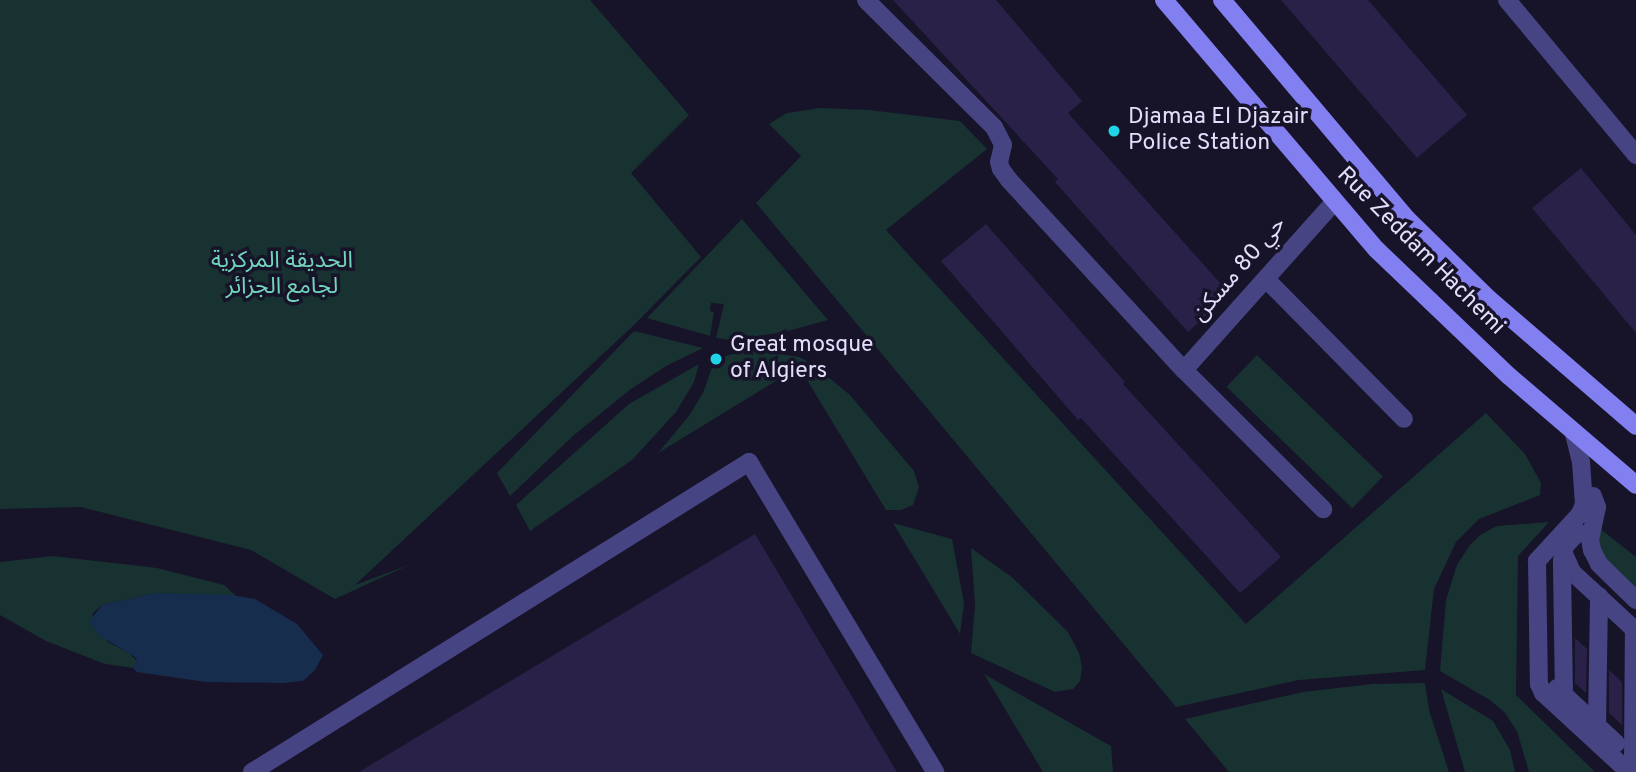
<!DOCTYPE html>
<meta charset="utf-8">
<style>
body{margin:0}
#map{position:relative;width:1636px;height:772px;overflow:hidden;background:#171329;font-family:Overpass,"Noto Sans Arabic",sans-serif}
div>[style]{position:absolute}
[style*='--x']{left:calc(var(--x)*1px);top:calc(var(--y)*1px);width:calc(var(--w)*1px);rotate:calc(var(--a)*1deg)}
.green>*{inset:0;background:#173231;transform-origin:0 0}
.water>*{inset:0;background:#172d4e}
.building>*{inset:0;background:#292148}
.lane>*{height:18px;margin:-9px;padding:0 9px;transform-origin:9px;border-radius:9px;background:#464482}
.street>*{height:18px;margin:-9px;padding:0 9px;transform-origin:9px;border-radius:9px;background:#464482}
.secondary>*{height:18px;margin:-9px;padding:0 9px;transform-origin:9px;border-radius:9px;background:#827ff1}
.dots>*{width:19px;height:19px;translate:-50% -50%;box-sizing:border-box;border:4px solid #171329;border-radius:50%}
span{translate:-50% -50%;white-space:nowrap;text-align:center;line-height:1.15;-webkit-text-stroke:7px #171329;paint-order:stroke}
.poi-label{font-size:23px;color:#e2defc}
.left{translate:0 -50%;text-align:left}
.street-label{font-size:23px;color:#e2defc}
.park-label{font-size:23px;color:#71d5bc}
</style>
<div id="map">
<div class="green">
<div style="clip-path:polygon(0 0,590px 0,689px 115px,631px 173px,701px 257px,635px 324px,355px 585px,411px 564px,335px 599px,251px 550px,81px 507px,0 509px)"></div>
<div style="clip-path:polygon(820px 108px,869px 110px,960px 121px,987px 149px,886px 230px,1246px 624px,1486px 413px,1525px 454px,1541px 483px,1540px 495px,1479px 519px,1456px 542px,1434px 589px,1425px 670px,1299px 680px,1176px 707px,756px 203px,801px 156px,769px 124px,787px 113px)"></div>
<div style="clip-path:polygon(742px 219px,828px 320px,784px 332px,731px 340px,716px 338px,724px 304px,711px 303px,710px 311px,714px 312px,710px 336px,647px 318px)"></div>
<div style="clip-path:polygon(634px 331px,703px 348px,666px 366px,631px 389px,574px 435px,510px 496px,497px 473px)"></div>
<div style="clip-path:polygon(750px 349px,799px 357px,811px 363px,850px 395px,914px 471px,919px 487px,913px 505px,901px 510px,886px 510px,799px 367px,658px 453px,689px 416px,703px 393px,715px 359px)"></div>
<div style="left:1257px;top:355px;width:175px;height:44px;rotate:44deg"></div>
<div style="clip-path:polygon(699px 364px,694px 382px,676px 412px,632px 460px,530px 531px,516px 505px,629px 404px)"></div>
<div style="clip-path:polygon(1549px 522px,1518px 556px,1516px 695px,1595px 772px,1529px 772px,1517px 731px,1505px 713px,1490px 700px,1440px 671px,1446px 600px,1457px 565px,1470px 545px,1480px 535px,1497px 526px)"></div>
<div style="clip-path:polygon(893px 523px,952px 539px,964px 603px,960px 634px)"></div>
<div style="clip-path:polygon(1598px 527px,1636px 557px,1636px 590px,1599px 553px)"></div>
<div style="clip-path:polygon(971px 548px,1013px 578px,1068px 632px,1079px 653px,1082px 668px,1080px 681px,1073px 689px,1055px 692px,971px 653px,975px 605px)"></div>
<div style="clip-path:polygon(53px 556px,157px 568px,224px 585px,236px 596px,156px 593px,102px 605px,92px 614px,108px 642px,129px 653px,137px 661px,133px 668px,105px 664px,46px 641px,0 615px,0 562px)"></div>
<div style="clip-path:polygon(984px 674px,1111px 746px,1113px 772px,1043px 772px)"></div>
<div style="clip-path:polygon(1425px 683px,1429px 710px,1449px 772px,1229px 772px,1185px 719px,1303px 692px,1372px 684px)"></div>
<div style="clip-path:polygon(1441px 689px,1493px 721px,1510px 750px,1515px 772px,1465px 772px)"></div>
</div>
<div class="water">
<div style="clip-path:polygon(156px 593px,231px 595px,255px 599px,297px 624px,323px 655px,315px 670px,303px 681px,283px 683px,206px 682px,137px 672px,133px 668px,137px 661px,135px 657px,100px 636px,90px 624px,91px 619px,102px 605px)"></div>
</div>
<div class="building">
<div style="clip-path:polygon(893px 0,996px 0,1082px 101px,1068px 113px,1230px 294px,1188px 332px,1055px 182px,1058px 179px)"></div>
<div style="clip-path:polygon(1281px 0,1368px 0,1467px 115px,1417px 158px)"></div>
<div style="clip-path:polygon(1581px 168px,1636px 235px,1636px 333px,1532px 208px)"></div>
<div style="clip-path:polygon(986px 224px,1125px 382px,1123px 384px,1281px 557px,1240px 593px,1081px 418px,1078px 420px,941px 261px)"></div>
<div style="clip-path:polygon(755px 534px,897px 772px,359px 772px)"></div>
<div style="clip-path:polygon(1575px 638px,1587px 649px,1586px 693px,1575px 683px)"></div>
<div style="clip-path:polygon(1609px 670px,1622px 682px,1622px 725px,1609px 713px)"></div>
</div>
<div class="lane">
<div style="--x:866;--y:0;--w:180;--a:44.8"></div>
<div style="--x:994;--y:127;--w:20;--a:63"></div>
<div style="--x:1003;--y:145;--w:17;--a:103"></div>
<div style="--x:999;--y:162;--w:7;--a:74"></div>
<div style="--x:1001;--y:169;--w:14;--a:54"></div>
<div style="--x:1009;--y:180;--w:258;--a:47.4"></div>
<div style="--x:1184;--y:370;--w:197;--a:45"></div>
<div style="--x:1507;--y:0;--w:202;--a:50.2"></div>
<div style="--x:1267;--y:280;--w:195;--a:45.4"></div>
<div style="--x:1184;--y:370;--w:225;--a:-48.2"></div>
<div style="--x:1574;--y:434;--w:29;--a:76"></div>
<div style="--x:1581;--y:462;--w:42;--a:85.9"></div>
<div style="--x:1584;--y:504;--w:11;--a:112"></div>
<div style="--x:1580;--y:514;--w:64;--a:132.5"></div>
<div style="--x:1537;--y:561;--w:123;--a:89.1"></div>
<div style="--x:1539;--y:684;--w:10;--a:66"></div>
<div style="--x:1543;--y:693;--w:117;--a:42.6"></div>
<div style="--x:1593;--y:496;--w:12;--a:70"></div>
<div style="--x:1597;--y:507;--w:33;--a:102"></div>
<div style="--x:1590;--y:539;--w:11;--a:80"></div>
<div style="--x:1592;--y:550;--w:16;--a:63"></div>
<div style="--x:1599;--y:564;--w:52;--a:44.2"></div>
<div style="--x:1564;--y:554;--w:20;--a:66"></div>
<div style="--x:1572;--y:572;--w:87;--a:42.7"></div>
<div style="--x:1557;--y:688;--w:81;--a:43"></div>
<div style="--x:1564;--y:695;--w:134;--a:-90.9"></div>
<div style="--x:1562;--y:561;--w:15;--a:-79"></div>
<div style="--x:1565;--y:546;--w:19;--a:-47"></div>
<div style="--x:1597;--y:726;--w:130;--a:-89.1"></div>
<div style="--x:1633;--y:760;--w:131;--a:-89.6"></div>
</div>
<div class="street">
<div style="--x:252;--y:772;--w:586;--a:-31.95"></div>
<div style="--x:749;--y:462;--w:362;--a:59"></div>
</div>
<div class="secondary">
<div style="--x:1164;--y:0;--w:328;--a:49.6"></div>
<div style="--x:1377;--y:250;--w:182;--a:43.7"></div>
<div style="--x:1509;--y:376;--w:167;--a:40.6"></div>
<div style="--x:1222;--y:0;--w:287;--a:49.8"></div>
<div style="--x:1407;--y:219;--w:115;--a:44.3"></div>
<div style="--x:1489;--y:299;--w:194;--a:40.8"></div>
</div>
<div class="dots">
<div style="left:1114px;top:131px;background:#1fd4e7"></div>
<div style="left:716px;top:359px;background:#1fd4e7"></div>
</div>
<div class="poi-label">
<span class="left" style="left:1128px;top:131px">Djamaa El Djazair<br>Police Station</span>
<span class="left" style="left:730px;top:359px">Great mosque<br>of Algiers</span>
</div>
<div class="street-label">
<span style="left:1420px;top:252px;rotate:45deg">Rue Zeddam Hachemi</span>
<span style="left:1240px;top:270px;rotate:-49deg">حي 80 مسكن</span>
</div>
<div class="park-label">
<span style="left:282px;top:275px">الحديقة المركزية<br>لجامع الجزائر</span>
</div>
</div>
